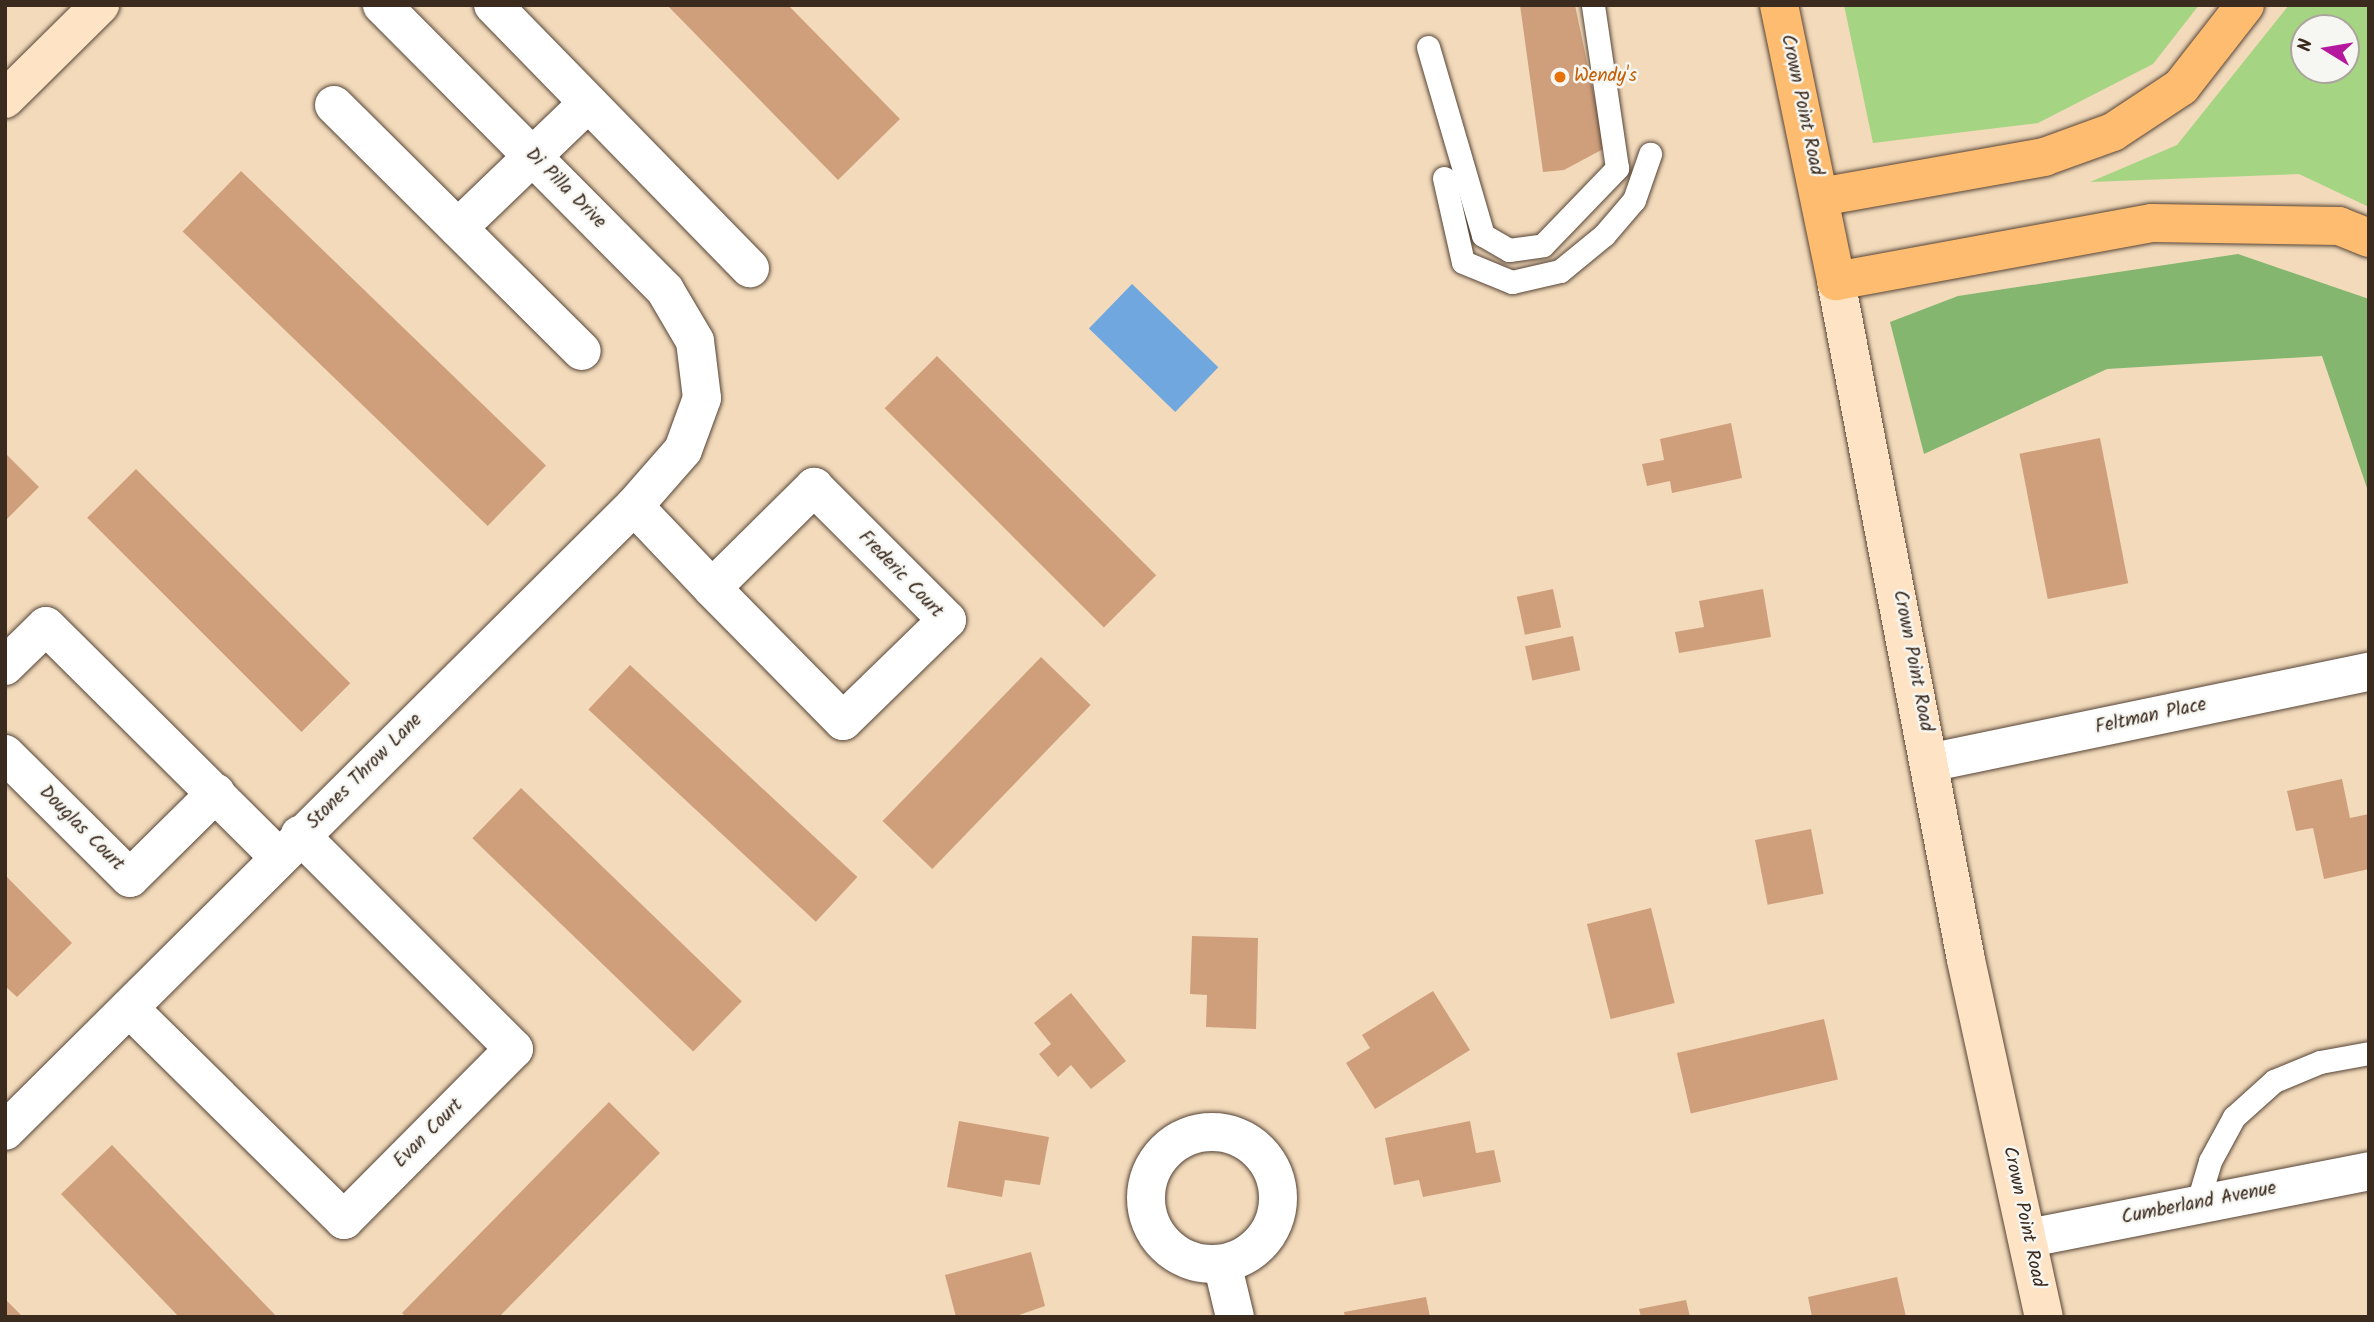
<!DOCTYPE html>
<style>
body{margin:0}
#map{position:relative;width:2374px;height:1322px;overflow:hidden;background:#f2dabb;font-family:Kalam,sans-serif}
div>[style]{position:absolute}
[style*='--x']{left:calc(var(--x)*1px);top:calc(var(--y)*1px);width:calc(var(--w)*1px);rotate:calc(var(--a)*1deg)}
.green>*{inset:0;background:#a5d482}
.forest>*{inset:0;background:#84b670}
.water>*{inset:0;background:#6fa7de;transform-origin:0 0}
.building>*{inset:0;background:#cf9f7c;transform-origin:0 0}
.roads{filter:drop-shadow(0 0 2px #564436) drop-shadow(0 0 2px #564436)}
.service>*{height:23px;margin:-11.5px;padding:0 11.5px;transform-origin:11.5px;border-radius:11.5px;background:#fff}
.minor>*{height:38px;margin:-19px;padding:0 19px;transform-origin:19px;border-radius:19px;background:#fff}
.minor>.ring{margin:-19px;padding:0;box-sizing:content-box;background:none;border:38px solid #fff;border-radius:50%}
.secondary>*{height:38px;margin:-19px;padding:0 19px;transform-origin:19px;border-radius:19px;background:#fee4c5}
.primary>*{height:38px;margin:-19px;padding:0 19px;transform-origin:19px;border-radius:19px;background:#fdbc6f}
.motorway>*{height:38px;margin:-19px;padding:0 19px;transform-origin:19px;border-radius:19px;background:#fdbc6f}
.dots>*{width:19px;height:19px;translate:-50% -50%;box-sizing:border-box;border:4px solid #f6f6f2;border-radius:50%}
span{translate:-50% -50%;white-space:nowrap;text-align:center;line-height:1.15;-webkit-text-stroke:5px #f6f6f2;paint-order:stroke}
.food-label{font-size:19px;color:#c56008}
.left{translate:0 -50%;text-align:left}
.street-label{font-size:19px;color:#3b2a1e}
.frame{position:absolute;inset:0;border:7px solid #3b2a1e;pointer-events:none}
.north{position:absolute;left:2290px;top:14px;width:70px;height:70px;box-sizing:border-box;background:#f6f6f2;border:2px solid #aba49d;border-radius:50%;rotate:281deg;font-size:19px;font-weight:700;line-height:28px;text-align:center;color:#3b2a1e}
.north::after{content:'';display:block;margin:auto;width:24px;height:32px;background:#b5179e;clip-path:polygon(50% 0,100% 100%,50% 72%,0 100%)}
</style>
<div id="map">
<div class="green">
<div style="clip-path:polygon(1844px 5px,2199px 5px,2153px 64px,2038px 123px,1873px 143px)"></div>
<div style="clip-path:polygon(evenodd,2289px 5px,2369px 5px,2369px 207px,2299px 174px,2090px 182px,2177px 145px,2289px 5px,2304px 28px,2346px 28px,2346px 70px,2304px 70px,2304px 28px)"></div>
</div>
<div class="forest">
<div style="clip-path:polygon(2238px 254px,2369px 299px,2369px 494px,2322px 356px,2107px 369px,1924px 454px,1890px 322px,1958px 296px)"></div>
</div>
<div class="water">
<div style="left:1132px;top:284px;width:120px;height:62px;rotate:44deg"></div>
</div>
<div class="building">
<div style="clip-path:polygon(667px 5px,788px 5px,900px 119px,838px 180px)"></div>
<div style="clip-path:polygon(1520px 5px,1575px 5px,1605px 148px,1564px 170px,1543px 172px)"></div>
<div style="left:241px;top:171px;width:424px;height:84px;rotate:44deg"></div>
<div style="left:937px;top:356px;width:310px;height:74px;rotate:45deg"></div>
<div style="clip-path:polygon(1731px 423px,1742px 478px,1672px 493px,1670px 481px,1647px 486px,1642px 464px,1664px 460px,1660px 439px)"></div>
<div style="left:2100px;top:438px;width:148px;height:82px;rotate:79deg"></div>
<div style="clip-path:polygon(5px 453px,39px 487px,5px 521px)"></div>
<div style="left:136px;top:469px;width:303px;height:69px;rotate:45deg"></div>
<div style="left:1553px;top:589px;width:39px;height:37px;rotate:78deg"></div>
<div style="clip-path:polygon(1763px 589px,1771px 637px,1679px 653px,1675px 632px,1704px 627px,1699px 601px)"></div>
<div style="left:1573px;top:636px;width:35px;height:49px;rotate:78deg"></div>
<div style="left:1041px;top:657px;width:69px;height:228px;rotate:44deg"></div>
<div style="left:630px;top:665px;width:311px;height:61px;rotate:43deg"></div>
<div style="clip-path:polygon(2342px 779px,2350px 818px,2369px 814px,2369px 869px,2324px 879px,2313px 828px,2296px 831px,2287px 791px)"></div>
<div style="left:521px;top:788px;width:307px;height:70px;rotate:44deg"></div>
<div style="left:1811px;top:829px;width:66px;height:57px;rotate:79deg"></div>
<div style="clip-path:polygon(5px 875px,72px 943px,17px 997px,5px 986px)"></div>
<div style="left:1651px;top:908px;width:98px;height:66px;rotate:76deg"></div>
<div style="clip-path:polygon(1192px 936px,1258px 938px,1256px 1029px,1206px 1027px,1207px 995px,1190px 994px)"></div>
<div style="clip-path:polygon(1433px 991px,1470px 1050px,1375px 1109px,1346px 1063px,1370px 1048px,1362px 1035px)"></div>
<div style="clip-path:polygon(1071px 993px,1126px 1061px,1091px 1089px,1071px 1065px,1058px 1077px,1039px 1054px,1051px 1044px,1034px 1023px)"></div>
<div style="left:1824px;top:1019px;width:62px;height:151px;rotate:77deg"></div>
<div style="clip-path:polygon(609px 1102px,660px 1153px,499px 1317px,406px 1317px,402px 1313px)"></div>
<div style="clip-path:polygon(959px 1121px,1049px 1137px,1040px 1185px,1005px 1180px,1002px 1197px,947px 1187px)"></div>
<div style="clip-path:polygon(1470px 1121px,1476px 1153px,1494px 1150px,1501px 1182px,1423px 1197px,1419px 1180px,1394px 1185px,1385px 1138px)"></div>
<div style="clip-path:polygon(112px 1145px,277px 1317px,179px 1317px,61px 1194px)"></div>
<div style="clip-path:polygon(1031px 1252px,1045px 1306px,1013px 1317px,956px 1317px,945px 1275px)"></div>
<div style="clip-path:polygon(1897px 1277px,1906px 1317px,1812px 1317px,1808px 1297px)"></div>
<div style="clip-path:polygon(1426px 1297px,1430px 1317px,1345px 1317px,1344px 1312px)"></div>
<div style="clip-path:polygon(5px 1299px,23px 1317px,5px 1317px)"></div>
<div style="clip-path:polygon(1686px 1300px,1690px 1317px,1641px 1317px,1639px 1309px)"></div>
</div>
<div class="roads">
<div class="service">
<div style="--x:1428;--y:47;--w:196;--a:73.7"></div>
<div style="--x:1483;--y:235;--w:30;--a:30"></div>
<div style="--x:1509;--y:250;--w:34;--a:-8"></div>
<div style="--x:1543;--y:245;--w:107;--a:-46.1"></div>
<div style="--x:1617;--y:168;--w:165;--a:-98.4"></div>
<div style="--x:1444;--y:178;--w:86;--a:77.3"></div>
<div style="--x:1463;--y:262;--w:53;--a:22.2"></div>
<div style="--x:1512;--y:282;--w:49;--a:-12.9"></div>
<div style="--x:1560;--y:271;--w:57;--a:-39.3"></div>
<div style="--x:1604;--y:235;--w:46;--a:-49.4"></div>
<div style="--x:1634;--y:200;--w:49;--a:-70.8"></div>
<div style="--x:2197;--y:1205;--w:46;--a:-73.5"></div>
<div style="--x:2210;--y:1161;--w:50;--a:-61.4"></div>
<div style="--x:2234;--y:1117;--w:54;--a:-42"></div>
<div style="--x:2274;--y:1081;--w:50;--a:-22.4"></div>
<div style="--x:2320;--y:1062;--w:50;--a:-10.4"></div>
</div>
<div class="minor">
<div style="--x:493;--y:5;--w:368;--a:45.7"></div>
<div style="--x:334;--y:105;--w:349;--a:44.8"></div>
<div style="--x:458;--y:228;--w:180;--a:-43.9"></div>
<div style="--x:814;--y:487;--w:188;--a:45"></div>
<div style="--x:947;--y:620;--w:145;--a:135.8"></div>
<div style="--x:843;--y:721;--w:187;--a:-134.6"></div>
<div style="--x:712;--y:588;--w:144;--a:-44.7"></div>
<div style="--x:634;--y:506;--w:113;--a:46.4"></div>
<div style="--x:5;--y:666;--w:57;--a:-44.3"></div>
<div style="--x:46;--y:626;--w:328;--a:44.8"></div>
<div style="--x:5;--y:754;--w:176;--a:44.8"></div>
<div style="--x:130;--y:878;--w:121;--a:-44.7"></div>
<div style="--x:1933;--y:762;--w:445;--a:-11.7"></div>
<div style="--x:129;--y:1008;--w:302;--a:44.6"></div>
<div style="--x:344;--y:1220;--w:241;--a:-45.2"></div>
<div style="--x:514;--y:1049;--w:303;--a:-135"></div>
<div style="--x:5;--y:1131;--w:887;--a:-44.82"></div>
<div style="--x:634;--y:506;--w:74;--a:-48.8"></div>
<div style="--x:683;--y:450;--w:55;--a:-69.9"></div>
<div style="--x:702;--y:398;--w:57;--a:-97"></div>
<div style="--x:695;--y:341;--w:59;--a:-120.5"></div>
<div style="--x:665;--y:290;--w:402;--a:-134.8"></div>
<div class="ring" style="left:1146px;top:1132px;width:94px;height:94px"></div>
<div style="--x:2029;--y:1238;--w:347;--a:-11.1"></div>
<div style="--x:1223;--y:1267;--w:51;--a:76.5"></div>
</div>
<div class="secondary">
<div style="--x:5;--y:99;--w:134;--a:-44.7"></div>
<div style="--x:1836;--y:281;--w:691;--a:79.16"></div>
<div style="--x:1966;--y:960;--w:365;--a:77.7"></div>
</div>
<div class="primary">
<div style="--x:1779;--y:5;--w:282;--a:78.3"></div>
</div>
<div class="motorway">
<div style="--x:1820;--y:197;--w:228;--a:-10.1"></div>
<div style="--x:2044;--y:157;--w:73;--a:-19.9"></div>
<div style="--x:2113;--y:132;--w:82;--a:-33.5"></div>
<div style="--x:2181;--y:87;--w:104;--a:-52"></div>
<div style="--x:1836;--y:281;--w:321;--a:-10.4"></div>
<div style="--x:2152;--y:223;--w:187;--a:0.9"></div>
<div style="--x:2339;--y:226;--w:32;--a:22"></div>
</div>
</div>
<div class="dots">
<div style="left:1560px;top:77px;background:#e8710a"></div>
</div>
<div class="food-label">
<span class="left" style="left:1574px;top:77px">Wendy's</span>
</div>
<div class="street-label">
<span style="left:1801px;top:105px;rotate:78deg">Crown Point Road</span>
<span style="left:565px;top:189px;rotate:45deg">Di Pilla Drive</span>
<span style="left:900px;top:575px;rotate:46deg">Frederic Court</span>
<span style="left:1912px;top:661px;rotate:79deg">Crown Point Road</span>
<span style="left:2151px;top:717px;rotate:-12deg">Feltman Place</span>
<span style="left:365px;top:772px;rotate:-45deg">Stones Throw Lane</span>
<span style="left:81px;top:829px;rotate:45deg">Douglas Court</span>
<span style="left:429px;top:1134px;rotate:-45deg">Evan Court</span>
<span style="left:2199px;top:1204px;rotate:-11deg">Cumberland Avenue</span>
<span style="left:2023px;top:1217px;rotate:78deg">Crown Point Road</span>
</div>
<div class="frame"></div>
<div class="north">N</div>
</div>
